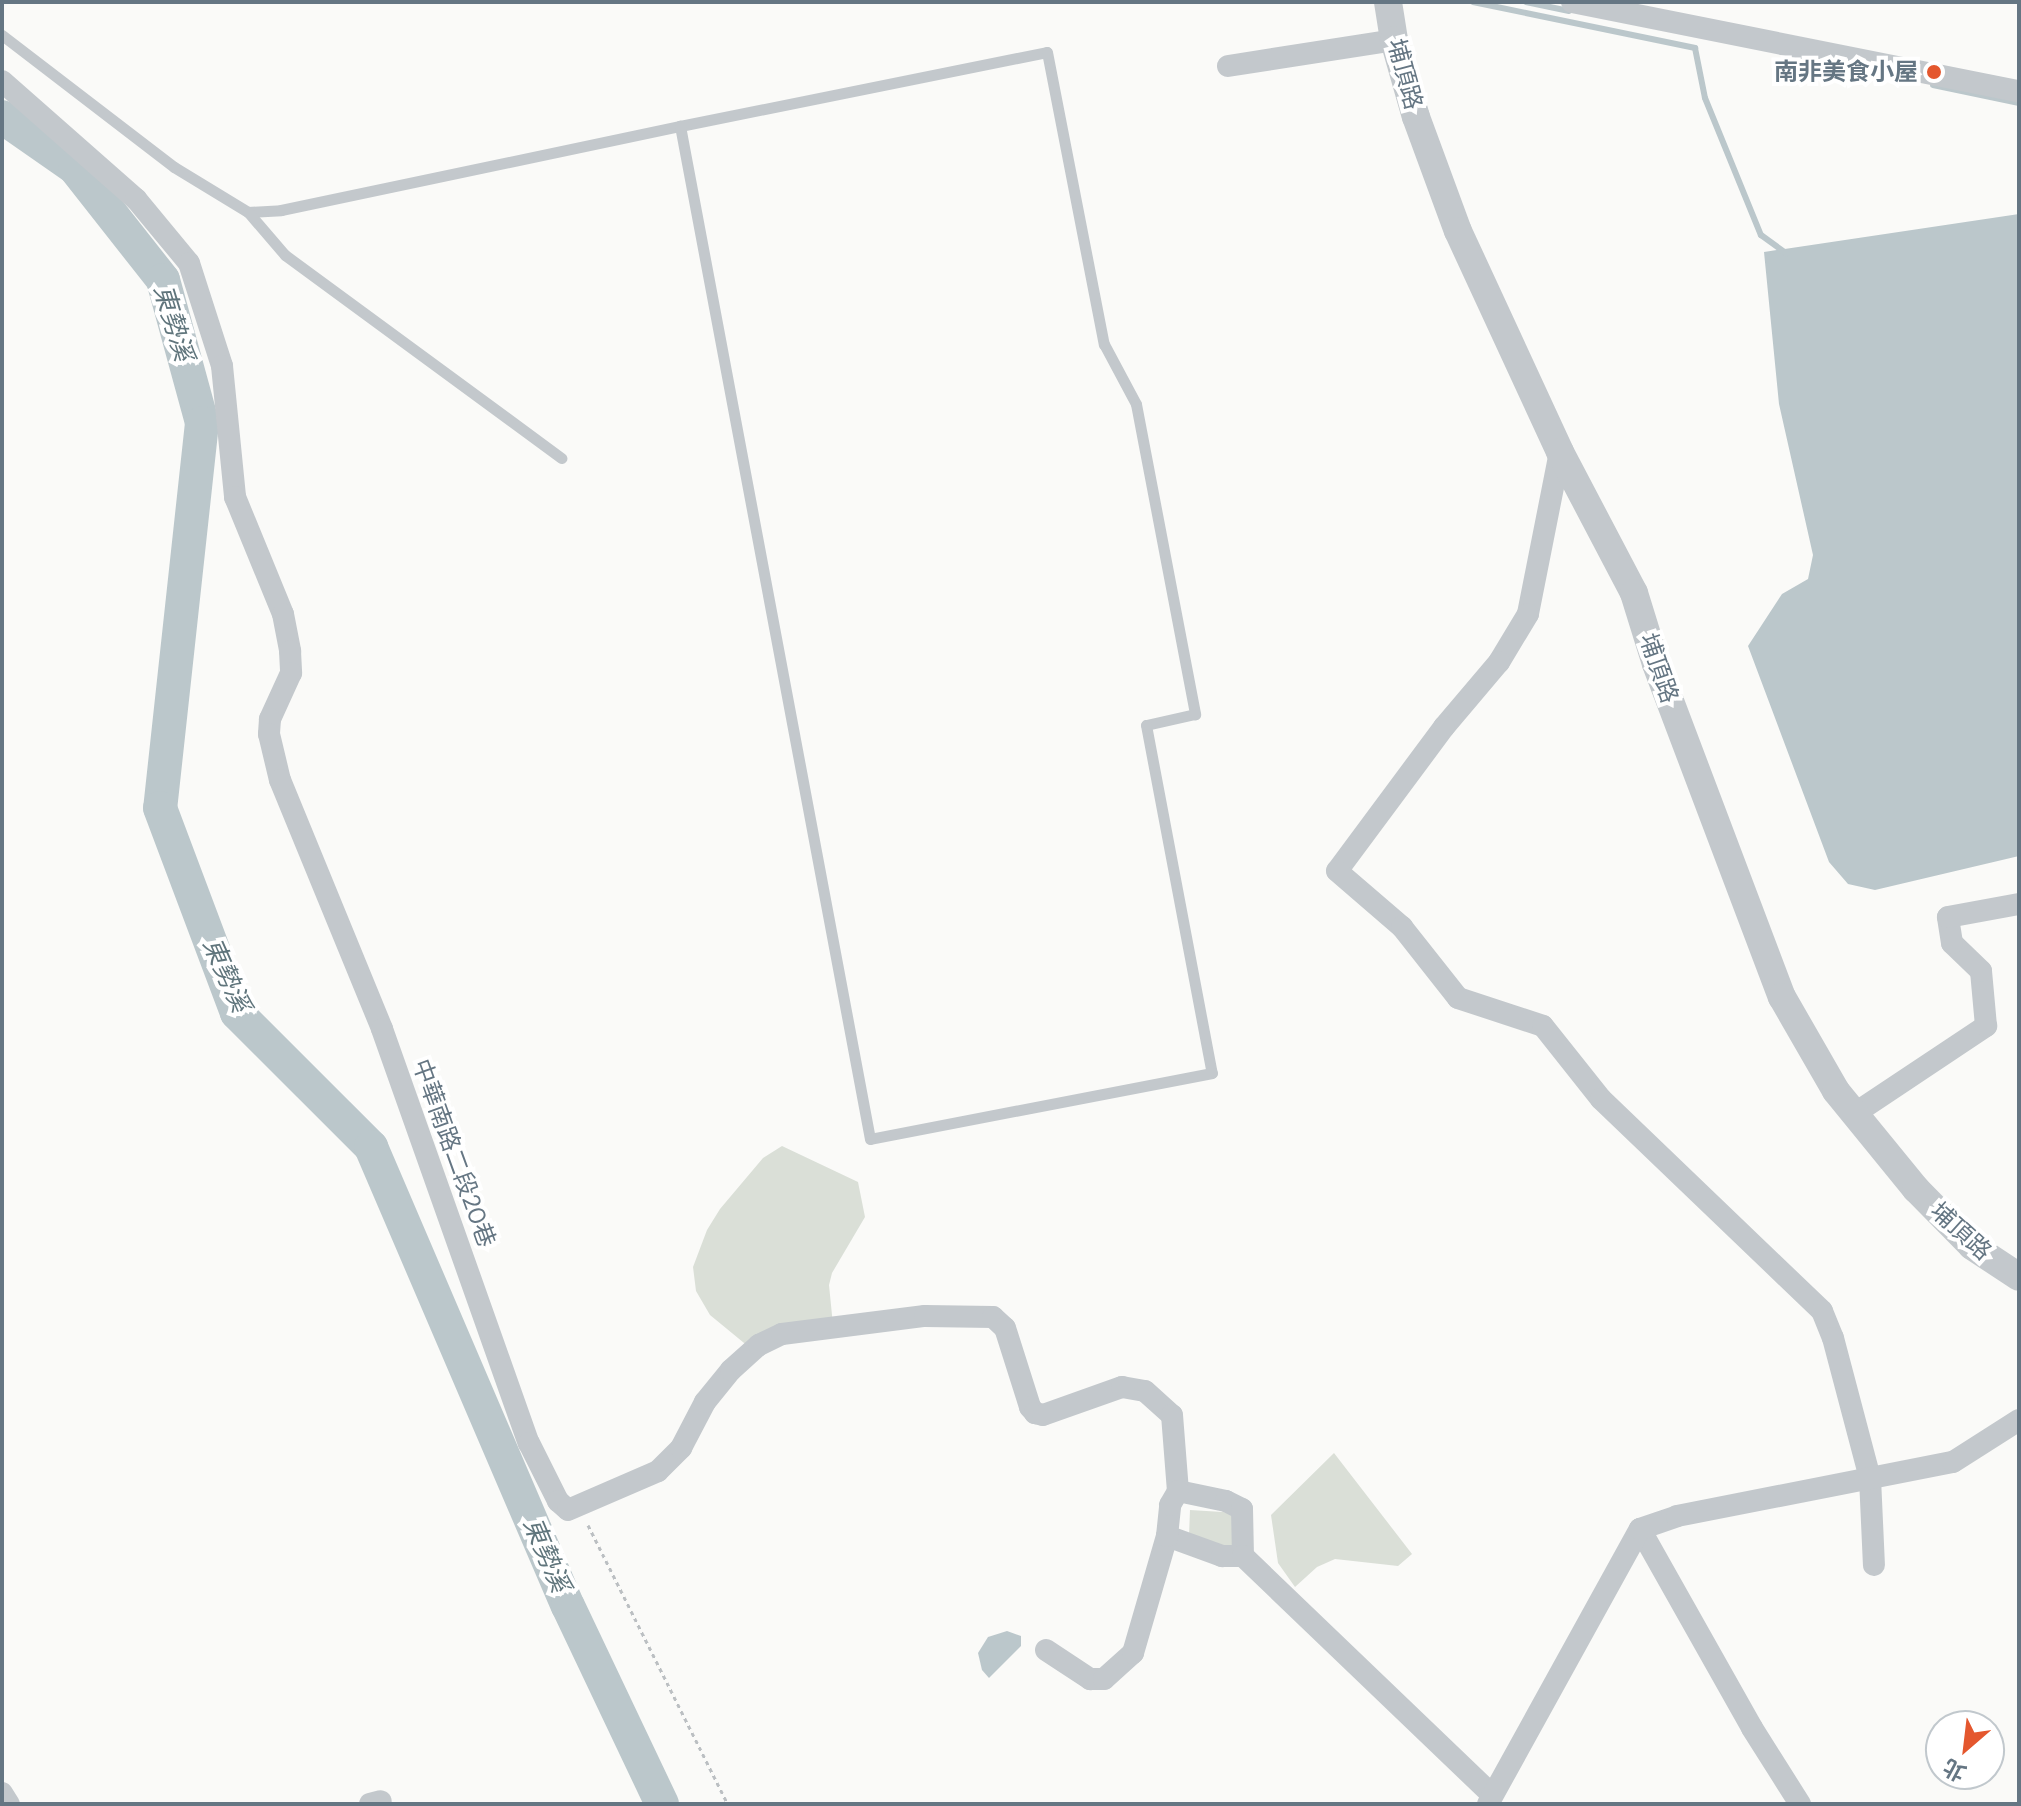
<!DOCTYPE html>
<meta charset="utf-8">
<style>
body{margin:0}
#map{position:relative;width:2021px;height:1806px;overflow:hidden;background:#fafaf8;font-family:"DM Sans","Noto Sans TC",sans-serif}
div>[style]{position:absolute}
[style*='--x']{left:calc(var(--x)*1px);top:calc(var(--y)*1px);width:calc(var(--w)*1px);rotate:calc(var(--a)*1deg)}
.green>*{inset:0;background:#dadfd7}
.water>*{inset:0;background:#bbc7cb}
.stream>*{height:6px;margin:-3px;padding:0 3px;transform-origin:3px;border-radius:3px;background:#bbc7cb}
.river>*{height:34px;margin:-17px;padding:0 17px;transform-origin:17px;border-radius:17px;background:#bbc7cb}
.path>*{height:3px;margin-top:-1.5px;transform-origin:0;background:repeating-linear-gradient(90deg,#bbbfc2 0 4px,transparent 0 8px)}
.service>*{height:11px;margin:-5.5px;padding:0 5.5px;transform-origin:5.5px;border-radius:5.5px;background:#c3c8cc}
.minor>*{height:22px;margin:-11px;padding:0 11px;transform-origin:11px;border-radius:11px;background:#c3c8cc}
.tertiary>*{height:28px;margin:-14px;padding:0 14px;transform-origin:14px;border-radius:14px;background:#c3c8cc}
.dots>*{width:22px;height:22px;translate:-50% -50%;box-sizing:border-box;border:4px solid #fff;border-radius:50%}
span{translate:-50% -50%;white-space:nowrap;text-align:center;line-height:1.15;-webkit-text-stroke:8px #fff;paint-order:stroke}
.poi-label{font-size:24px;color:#657683;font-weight:700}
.right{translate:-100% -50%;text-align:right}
.street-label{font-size:24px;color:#657683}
.water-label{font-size:26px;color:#60757c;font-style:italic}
.frame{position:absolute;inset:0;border:4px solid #657683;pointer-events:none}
.north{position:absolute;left:1925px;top:1710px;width:80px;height:80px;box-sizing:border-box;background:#fff;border:2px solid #c1c8cd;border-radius:50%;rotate:208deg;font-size:22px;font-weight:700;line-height:32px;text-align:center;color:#657683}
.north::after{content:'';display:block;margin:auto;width:28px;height:36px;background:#e4572e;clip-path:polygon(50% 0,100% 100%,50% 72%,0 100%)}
</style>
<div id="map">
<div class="green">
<div style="clip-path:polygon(782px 1146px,858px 1182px,865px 1217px,832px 1273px,829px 1285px,833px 1325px,755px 1352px,710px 1315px,696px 1291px,693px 1267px,707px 1230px,720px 1209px,763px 1158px)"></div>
<div style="clip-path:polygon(1334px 1453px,1412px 1554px,1398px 1566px,1335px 1559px,1317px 1567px,1295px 1587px,1278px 1563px,1271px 1515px)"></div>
<div style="clip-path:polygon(1190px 1510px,1239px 1513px,1250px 1560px,1189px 1536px)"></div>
</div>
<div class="water">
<div style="clip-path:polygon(2019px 214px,2019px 856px,1875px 890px,1848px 884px,1829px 862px,1748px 646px,1782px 594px,1808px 579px,1813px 555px,1779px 404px,1764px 252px)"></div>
<div style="clip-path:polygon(1007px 1631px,1021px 1636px,1021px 1646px,989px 1678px,982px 1670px,978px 1653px,988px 1637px)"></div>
</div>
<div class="stream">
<div style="--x:1473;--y:2;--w:227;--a:11.7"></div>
<div style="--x:1695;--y:48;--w:51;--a:78.7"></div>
<div style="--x:1705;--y:98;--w:148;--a:67.8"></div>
<div style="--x:1761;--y:235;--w:31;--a:36"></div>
<div style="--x:1526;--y:2;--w:44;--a:11.8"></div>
<div style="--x:1933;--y:85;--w:88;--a:11.8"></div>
</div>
<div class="river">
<div style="--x:2;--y:117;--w:89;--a:34.9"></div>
<div style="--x:75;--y:168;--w:142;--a:51.8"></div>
<div style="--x:163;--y:280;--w:148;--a:74.7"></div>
<div style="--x:202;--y:423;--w:387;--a:96.2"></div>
<div style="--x:160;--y:808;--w:219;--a:69.4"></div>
<div style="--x:237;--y:1013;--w:190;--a:45"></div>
<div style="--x:371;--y:1147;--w:499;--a:66.8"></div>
<div style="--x:568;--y:1606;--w:219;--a:64.6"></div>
</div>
<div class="path">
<div style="--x:588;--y:1525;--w:312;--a:63.4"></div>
</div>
<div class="service">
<div style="--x:2;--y:35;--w:217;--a:37.5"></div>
<div style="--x:174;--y:167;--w:87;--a:31.3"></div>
<div style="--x:248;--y:212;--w:33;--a:-3"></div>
<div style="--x:281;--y:210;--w:408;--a:-11.9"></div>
<div style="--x:680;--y:126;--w:374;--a:-11.4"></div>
<div style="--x:1047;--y:52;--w:298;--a:79"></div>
<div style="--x:1104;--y:344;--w:68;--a:61.9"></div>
<div style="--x:1136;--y:404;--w:316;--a:79.2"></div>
<div style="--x:1195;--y:714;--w:50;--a:167.3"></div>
<div style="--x:1146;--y:725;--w:354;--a:79.3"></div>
<div style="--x:1212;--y:1073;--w:348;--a:169.1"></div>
<div style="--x:870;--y:1139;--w:1031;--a:-100.62"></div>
<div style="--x:248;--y:212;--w:57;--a:49.3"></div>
<div style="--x:285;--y:255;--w:343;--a:36.3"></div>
</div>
<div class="minor">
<div style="--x:1572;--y:2;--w:456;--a:11.3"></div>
<div style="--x:1228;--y:66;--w:168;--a:-8.9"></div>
<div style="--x:2;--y:81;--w:179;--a:41.4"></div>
<div style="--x:136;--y:199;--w:83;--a:50.4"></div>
<div style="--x:189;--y:263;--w:108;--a:72.2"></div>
<div style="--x:222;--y:366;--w:132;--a:84.3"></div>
<div style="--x:235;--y:497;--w:126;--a:67.7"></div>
<div style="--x:283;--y:614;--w:38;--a:79"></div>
<div style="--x:290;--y:651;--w:22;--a:87"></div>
<div style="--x:291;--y:673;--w:51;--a:114.5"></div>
<div style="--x:270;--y:719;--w:15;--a:94"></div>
<div style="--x:269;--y:734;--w:47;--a:76.6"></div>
<div style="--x:280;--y:780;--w:269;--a:67.7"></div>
<div style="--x:382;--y:1029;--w:439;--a:70.5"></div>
<div style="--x:529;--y:1443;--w:65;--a:63.4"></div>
<div style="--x:558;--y:1501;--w:13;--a:42"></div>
<div style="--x:568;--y:1510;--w:98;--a:-23.4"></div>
<div style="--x:658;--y:1471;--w:33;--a:-45"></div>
<div style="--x:681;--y:1448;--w:52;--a:-62.4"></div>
<div style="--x:705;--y:1402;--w:41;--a:-50.9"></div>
<div style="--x:731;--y:1370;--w:38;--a:-42"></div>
<div style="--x:759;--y:1345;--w:25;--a:-26"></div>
<div style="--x:782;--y:1334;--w:144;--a:-7.2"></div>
<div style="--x:925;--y:1316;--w:68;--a:0.8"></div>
<div style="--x:993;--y:1317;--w:16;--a:43"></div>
<div style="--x:1005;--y:1328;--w:83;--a:72.4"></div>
<div style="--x:1030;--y:1407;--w:8;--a:50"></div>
<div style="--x:1035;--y:1413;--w:8;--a:14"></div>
<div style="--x:1043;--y:1415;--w:84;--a:-19.5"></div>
<div style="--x:1122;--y:1387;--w:23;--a:10"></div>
<div style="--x:1145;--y:1391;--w:36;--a:42"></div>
<div style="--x:1172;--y:1415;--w:76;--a:85.5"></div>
<div style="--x:1560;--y:452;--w:165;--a:101.2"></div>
<div style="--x:1528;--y:614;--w:56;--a:121.1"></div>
<div style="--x:1499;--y:662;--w:85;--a:130.2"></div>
<div style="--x:1444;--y:727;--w:179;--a:126.6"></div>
<div style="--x:1337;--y:871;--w:86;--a:40.7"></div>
<div style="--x:1402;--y:927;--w:90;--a:51.7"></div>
<div style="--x:1458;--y:998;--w:89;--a:18.2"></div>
<div style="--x:1543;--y:1026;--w:93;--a:51.5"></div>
<div style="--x:1601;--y:1099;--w:306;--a:43.8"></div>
<div style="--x:1822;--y:1311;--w:29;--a:68"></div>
<div style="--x:1833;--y:1338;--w:145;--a:75.2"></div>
<div style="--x:1870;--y:1478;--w:87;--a:87.4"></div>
<div style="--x:1854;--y:1114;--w:159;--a:-33.7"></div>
<div style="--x:1986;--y:1026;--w:55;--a:-95.2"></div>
<div style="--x:1981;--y:971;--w:40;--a:-136"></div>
<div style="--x:1952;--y:943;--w:26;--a:-99"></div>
<div style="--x:1948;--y:917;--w:72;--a:-10.4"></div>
<div style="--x:1178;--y:1491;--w:49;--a:11.8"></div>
<div style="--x:1226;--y:1501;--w:18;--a:27"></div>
<div style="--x:1242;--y:1509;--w:47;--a:88.8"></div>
<div style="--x:1640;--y:1529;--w:228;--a:60.6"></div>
<div style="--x:1752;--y:1728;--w:90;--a:57.7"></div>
<div style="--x:1167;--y:1536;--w:59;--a:20"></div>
<div style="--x:1222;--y:1556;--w:21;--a:0"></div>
<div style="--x:1243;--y:1556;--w:344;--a:43.8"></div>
<div style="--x:1046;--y:1650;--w:53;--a:33.4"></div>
<div style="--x:1090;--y:1679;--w:14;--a:0"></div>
<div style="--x:1104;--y:1679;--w:39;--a:-42"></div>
<div style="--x:1133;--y:1653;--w:122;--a:-73.8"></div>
<div style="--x:1167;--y:1536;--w:31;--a:-84"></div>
<div style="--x:1170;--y:1505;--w:16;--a:-60"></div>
<div style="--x:2;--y:1793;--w:13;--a:58"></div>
<div style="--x:370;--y:1804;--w:11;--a:-15"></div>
<div style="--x:1488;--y:1804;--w:314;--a:-61.1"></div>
<div style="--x:1640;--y:1529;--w:39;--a:-19"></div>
<div style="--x:1677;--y:1516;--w:281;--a:-11.1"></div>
<div style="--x:1953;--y:1462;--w:78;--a:-32.5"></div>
</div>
<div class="tertiary">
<div style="--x:1388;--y:2;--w:38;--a:81"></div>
<div style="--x:1394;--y:40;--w:80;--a:74.1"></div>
<div style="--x:1416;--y:117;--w:121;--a:69.8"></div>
<div style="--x:1458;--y:231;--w:243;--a:65.2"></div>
<div style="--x:1560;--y:452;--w:159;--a:62.3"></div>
<div style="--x:1634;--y:593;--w:74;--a:72.8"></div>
<div style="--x:1656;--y:664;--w:356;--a:69.3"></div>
<div style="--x:1782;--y:997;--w:108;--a:60.1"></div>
<div style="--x:1836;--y:1091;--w:127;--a:50.8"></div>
<div style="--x:1916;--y:1189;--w:80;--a:45.5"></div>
<div style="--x:1972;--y:1246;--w:56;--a:33.4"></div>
</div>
<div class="dots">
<div style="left:1934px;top:72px;background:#e4572e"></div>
</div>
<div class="poi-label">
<span class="right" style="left:1918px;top:72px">南非美食小屋</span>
</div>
<div class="street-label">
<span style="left:1405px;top:74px;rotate:75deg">埔頂路</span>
<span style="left:1659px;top:668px;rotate:71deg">埔頂路</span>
<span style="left:454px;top:1153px;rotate:70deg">中華南路二段20巷</span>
<span style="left:1961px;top:1231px;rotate:42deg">埔頂路</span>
</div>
<div class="water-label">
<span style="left:173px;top:323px;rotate:73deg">東勢溪</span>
<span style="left:226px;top:975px;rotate:66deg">東勢溪</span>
<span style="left:546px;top:1555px;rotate:67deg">東勢溪</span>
</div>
<div class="frame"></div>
<div class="north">北</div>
</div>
